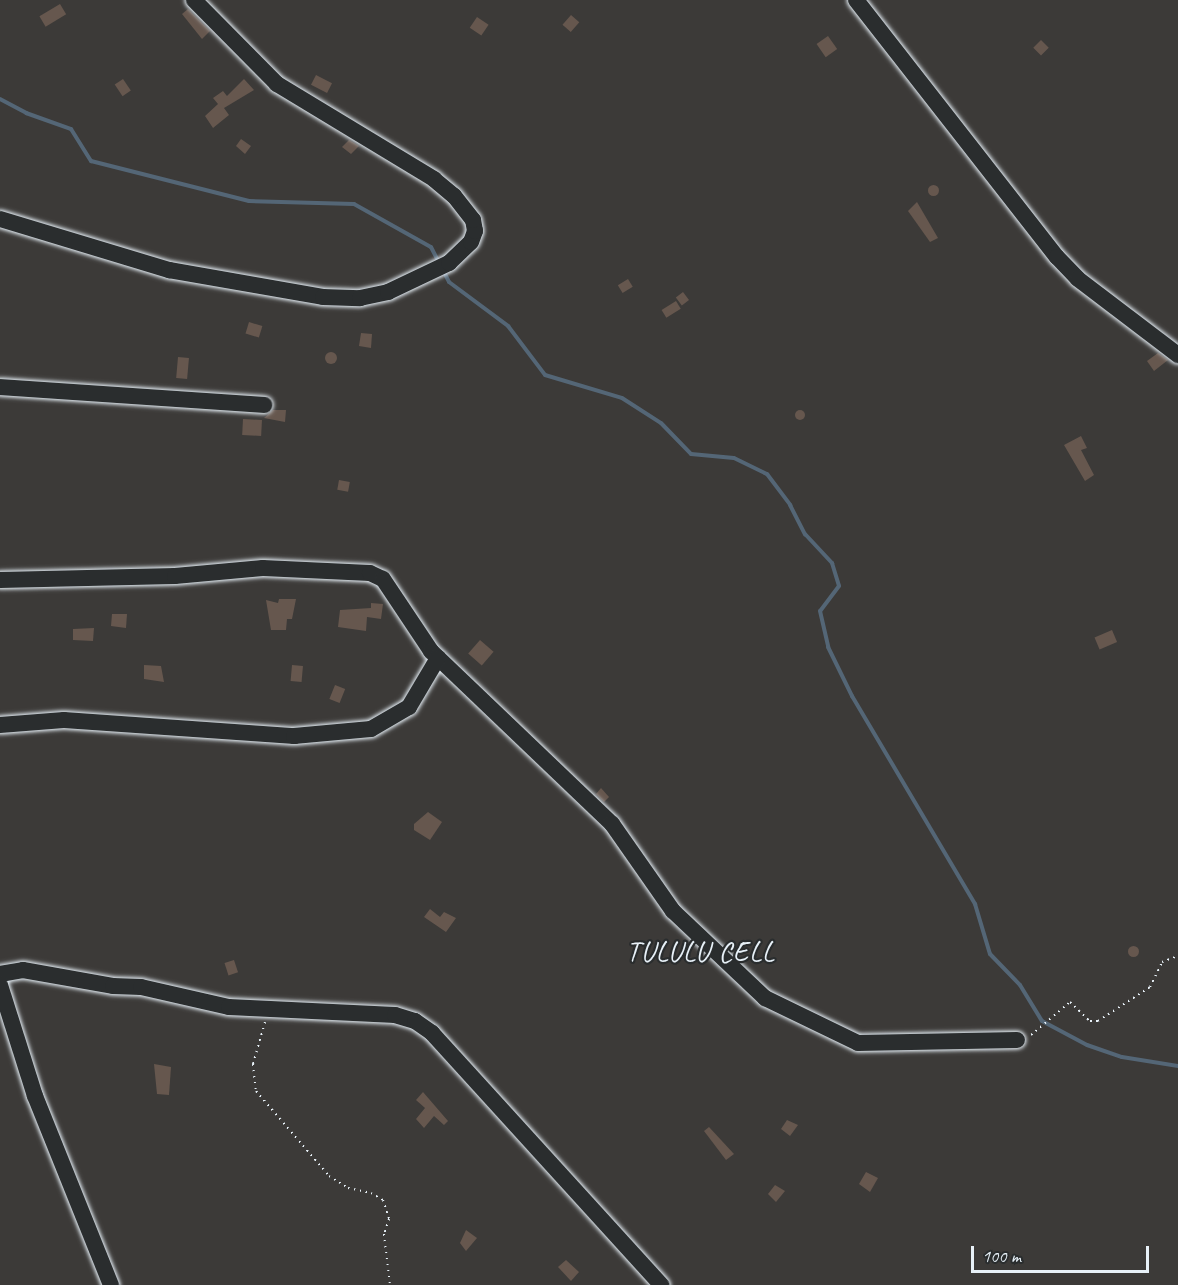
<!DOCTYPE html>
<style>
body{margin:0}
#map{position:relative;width:1178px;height:1285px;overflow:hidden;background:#3c3a38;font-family:Caveat,sans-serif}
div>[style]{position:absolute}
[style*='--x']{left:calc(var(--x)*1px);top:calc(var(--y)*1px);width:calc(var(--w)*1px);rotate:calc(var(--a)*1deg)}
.stream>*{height:4px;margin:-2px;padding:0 2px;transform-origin:2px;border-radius:2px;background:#546676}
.building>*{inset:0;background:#66574e;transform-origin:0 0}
.round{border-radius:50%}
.path>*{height:2px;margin-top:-1px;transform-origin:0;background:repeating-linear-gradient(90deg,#e8f1f8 0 1.5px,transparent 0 6px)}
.roads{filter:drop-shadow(0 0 2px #e8f1f8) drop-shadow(0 0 2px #e8f1f8)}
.minor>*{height:16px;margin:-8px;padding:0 8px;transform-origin:8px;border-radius:8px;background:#2a2d2e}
span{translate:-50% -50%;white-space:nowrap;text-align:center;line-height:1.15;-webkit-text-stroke:4.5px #2a2d2e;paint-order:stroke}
.quarter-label{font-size:28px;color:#e8f1f8;letter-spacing:1.5px}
.scale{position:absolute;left:971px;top:1246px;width:178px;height:27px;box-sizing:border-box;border:3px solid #e8f1f8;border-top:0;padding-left:8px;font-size:18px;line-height:21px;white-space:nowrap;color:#e8f1f8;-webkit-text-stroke:4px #2a2d2e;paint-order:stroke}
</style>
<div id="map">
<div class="stream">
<div style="--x:0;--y:99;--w:30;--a:28"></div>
<div style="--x:26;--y:113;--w:48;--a:19.6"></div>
<div style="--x:71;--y:129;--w:38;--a:58"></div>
<div style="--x:91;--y:161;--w:163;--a:14.2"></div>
<div style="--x:249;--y:201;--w:105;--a:1.6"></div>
<div style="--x:354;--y:204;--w:88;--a:29.2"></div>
<div style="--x:431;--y:247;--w:18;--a:63"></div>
<div style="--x:444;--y:272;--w:11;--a:63"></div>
<div style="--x:449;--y:282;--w:74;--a:36.7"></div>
<div style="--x:508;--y:326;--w:61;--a:52.9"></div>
<div style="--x:545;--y:375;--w:80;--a:16.6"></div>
<div style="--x:622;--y:398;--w:46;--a:32.7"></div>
<div style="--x:661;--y:423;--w:43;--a:45.9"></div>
<div style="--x:691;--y:454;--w:43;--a:5.3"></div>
<div style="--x:734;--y:458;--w:37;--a:26"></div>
<div style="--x:767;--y:474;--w:39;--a:53"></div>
<div style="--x:790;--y:505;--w:33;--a:63"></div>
<div style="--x:805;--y:534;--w:40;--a:47"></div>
<div style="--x:832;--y:563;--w:24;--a:73"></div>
<div style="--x:839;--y:586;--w:31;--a:127"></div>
<div style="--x:820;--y:611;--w:37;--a:77"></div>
<div style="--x:828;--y:647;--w:55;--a:63.9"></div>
<div style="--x:852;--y:696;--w:242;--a:59.4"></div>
<div style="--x:975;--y:904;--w:52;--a:73.3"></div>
<div style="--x:990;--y:954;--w:43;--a:45.9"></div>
<div style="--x:1020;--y:985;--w:42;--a:58.6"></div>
<div style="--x:1042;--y:1021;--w:51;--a:28.1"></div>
<div style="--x:1087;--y:1045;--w:37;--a:19"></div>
<div style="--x:1122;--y:1057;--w:57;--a:9.1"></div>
</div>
<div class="building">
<div style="left:60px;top:4px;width:12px;height:24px;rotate:59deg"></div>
<div style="clip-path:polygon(188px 9px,210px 31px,202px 39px,182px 14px)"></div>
<div style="left:571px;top:15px;width:11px;height:13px;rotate:41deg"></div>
<div style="left:477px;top:17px;width:14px;height:13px;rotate:34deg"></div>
<div style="left:828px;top:36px;width:16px;height:14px;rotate:55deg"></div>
<div style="left:1041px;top:40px;width:11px;height:11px;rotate:45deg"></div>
<div style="left:316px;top:75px;width:18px;height:11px;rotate:27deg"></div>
<div style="left:123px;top:79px;width:14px;height:10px;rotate:56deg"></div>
<div style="clip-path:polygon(244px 79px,254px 90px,224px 108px,229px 115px,213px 128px,205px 116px,218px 104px,213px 98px,223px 91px,227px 96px)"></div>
<div style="clip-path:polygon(241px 139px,251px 146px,245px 154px,236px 146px)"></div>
<div style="clip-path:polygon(349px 140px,359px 146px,351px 154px,342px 147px)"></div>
<div class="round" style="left:927.5px;top:184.5px;width:11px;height:11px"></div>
<div style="clip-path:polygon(917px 202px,938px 238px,930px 242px,908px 211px)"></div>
<div style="left:628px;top:279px;width:9px;height:12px;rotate:58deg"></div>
<div style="left:683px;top:292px;width:10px;height:9px;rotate:53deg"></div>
<div style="left:676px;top:301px;width:9px;height:17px;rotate:58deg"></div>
<div style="left:249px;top:322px;width:14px;height:12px;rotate:17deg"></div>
<div style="clip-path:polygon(361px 333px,372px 334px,371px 348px,359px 346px)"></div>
<div class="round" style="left:325px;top:352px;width:12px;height:12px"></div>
<div style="clip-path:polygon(1158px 353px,1168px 360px,1154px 371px,1147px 361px)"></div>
<div style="left:178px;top:357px;width:11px;height:21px;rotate:5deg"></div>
<div style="clip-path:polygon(273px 410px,286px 410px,285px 422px,264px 418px)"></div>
<div class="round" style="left:795px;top:410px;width:10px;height:10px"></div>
<div style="left:243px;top:419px;width:19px;height:16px;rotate:3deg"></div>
<div style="clip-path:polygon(1081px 436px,1087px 448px,1081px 450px,1094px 475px,1085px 481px,1064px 445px)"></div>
<div style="left:339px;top:480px;width:11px;height:10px;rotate:10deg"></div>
<div style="clip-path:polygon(279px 599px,296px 599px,292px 619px,287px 619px,286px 630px,271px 630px,266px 600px,278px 603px)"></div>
<div style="clip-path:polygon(371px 603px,383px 604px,381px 619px,367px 617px,366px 631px,338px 627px,340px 610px,371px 608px)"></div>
<div style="clip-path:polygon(112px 614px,127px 614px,126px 628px,111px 626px)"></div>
<div style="clip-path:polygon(94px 628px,93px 641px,73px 640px,73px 629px)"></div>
<div style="left:1112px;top:630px;width:13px;height:19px;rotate:67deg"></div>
<div style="left:480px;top:640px;width:18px;height:18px;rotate:41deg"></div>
<div style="clip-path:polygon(144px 665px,161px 666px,164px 682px,144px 679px)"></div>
<div style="left:292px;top:665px;width:11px;height:16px;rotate:5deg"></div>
<div style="left:335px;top:685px;width:11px;height:15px;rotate:22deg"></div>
<div style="clip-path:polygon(601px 788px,609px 797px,604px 802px,596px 794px)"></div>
<div style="clip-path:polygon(428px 812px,442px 822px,430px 840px,414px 830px,414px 824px)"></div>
<div style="clip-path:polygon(430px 909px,440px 917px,444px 912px,456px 918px,446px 932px,424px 917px)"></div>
<div class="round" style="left:1127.5px;top:945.5px;width:11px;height:11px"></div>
<div style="left:234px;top:960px;width:13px;height:10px;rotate:72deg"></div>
<div style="clip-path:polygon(154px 1064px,171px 1067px,169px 1095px,157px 1094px)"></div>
<div style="clip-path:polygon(423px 1092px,448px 1121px,444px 1125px,434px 1116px,424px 1128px,416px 1119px,425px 1108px,416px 1100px)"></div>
<div style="clip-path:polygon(787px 1120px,798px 1125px,790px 1136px,781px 1129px)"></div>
<div style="clip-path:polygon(709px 1127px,734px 1154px,726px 1160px,704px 1131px)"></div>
<div style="clip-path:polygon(866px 1172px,878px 1178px,870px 1192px,859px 1184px)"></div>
<div style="clip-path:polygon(775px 1185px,785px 1191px,776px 1202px,768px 1194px)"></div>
<div style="clip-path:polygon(466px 1230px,477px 1238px,466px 1251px,460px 1243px)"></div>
<div style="clip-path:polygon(566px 1260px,579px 1272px,571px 1281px,558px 1267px)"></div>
</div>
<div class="path">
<div style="--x:265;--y:1022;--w:44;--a:105.9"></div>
<div style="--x:253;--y:1064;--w:27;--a:84"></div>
<div style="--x:256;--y:1091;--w:112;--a:49.3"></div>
<div style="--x:329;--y:1176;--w:22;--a:32"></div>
<div style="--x:348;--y:1188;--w:24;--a:12"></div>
<div style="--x:371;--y:1193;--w:14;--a:30"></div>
<div style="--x:383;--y:1200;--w:20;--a:72"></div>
<div style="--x:389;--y:1219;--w:16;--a:108"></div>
<div style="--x:384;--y:1234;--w:51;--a:83.3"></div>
<div style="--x:1031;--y:1035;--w:51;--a:-40.2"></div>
<div style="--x:1070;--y:1002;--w:28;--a:44"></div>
<div style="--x:1090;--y:1021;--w:8;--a:0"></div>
<div style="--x:1098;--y:1021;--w:62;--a:-33.2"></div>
<div style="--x:1150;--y:987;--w:28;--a:-64"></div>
<div style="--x:1162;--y:962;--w:17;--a:-21"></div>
</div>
<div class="roads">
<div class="minor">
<div style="--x:856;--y:0;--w:326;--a:52"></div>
<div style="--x:1057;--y:257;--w:30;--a:46"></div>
<div style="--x:1078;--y:279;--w:126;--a:37.2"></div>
<div style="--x:0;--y:219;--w:177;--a:16.8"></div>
<div style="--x:169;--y:270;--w:156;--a:9.9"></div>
<div style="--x:323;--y:297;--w:37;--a:2"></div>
<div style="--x:360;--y:298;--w:29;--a:-12"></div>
<div style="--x:388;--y:292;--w:68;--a:-25.4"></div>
<div style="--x:449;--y:263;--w:30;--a:-44"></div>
<div style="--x:471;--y:242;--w:12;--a:-70"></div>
<div style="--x:475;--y:231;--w:11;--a:-100"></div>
<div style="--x:473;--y:220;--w:31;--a:-128"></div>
<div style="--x:454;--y:196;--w:26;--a:-140"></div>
<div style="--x:434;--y:179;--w:184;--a:-148.8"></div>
<div style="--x:277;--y:84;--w:118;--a:-134.7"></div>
<div style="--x:0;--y:387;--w:265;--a:3.9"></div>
<div style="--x:0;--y:580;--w:175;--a:-1.3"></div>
<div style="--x:175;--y:576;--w:88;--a:-5.2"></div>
<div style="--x:263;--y:568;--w:107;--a:2.7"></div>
<div style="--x:370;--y:573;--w:14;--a:25"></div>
<div style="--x:383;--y:579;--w:87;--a:56.3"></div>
<div style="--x:431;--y:651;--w:250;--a:43.7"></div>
<div style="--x:612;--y:824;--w:106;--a:55"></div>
<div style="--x:673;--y:911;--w:127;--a:43.4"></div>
<div style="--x:765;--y:998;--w:103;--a:25.8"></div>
<div style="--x:858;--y:1043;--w:159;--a:-1.1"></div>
<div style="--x:0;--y:725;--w:64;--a:-4.5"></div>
<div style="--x:64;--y:720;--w:231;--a:4"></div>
<div style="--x:294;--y:736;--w:77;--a:-5.2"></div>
<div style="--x:371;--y:729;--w:44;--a:-30.1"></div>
<div style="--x:409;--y:707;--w:57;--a:-59.4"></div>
<div style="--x:0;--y:974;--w:23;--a:-10"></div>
<div style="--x:23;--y:970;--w:91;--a:10.1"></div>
<div style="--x:113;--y:986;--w:28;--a:2"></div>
<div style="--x:141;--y:987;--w:90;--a:12.8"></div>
<div style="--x:229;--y:1007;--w:166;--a:2.8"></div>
<div style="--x:395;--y:1015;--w:21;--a:17"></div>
<div style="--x:415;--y:1021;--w:21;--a:35"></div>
<div style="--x:432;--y:1033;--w:341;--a:47.7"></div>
<div style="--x:0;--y:985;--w:116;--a:72.5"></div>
<div style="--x:35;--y:1096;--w:204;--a:68.1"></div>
</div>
</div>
<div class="quarter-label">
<span style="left:701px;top:952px">TULULU CELL</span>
</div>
<div class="scale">100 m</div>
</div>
